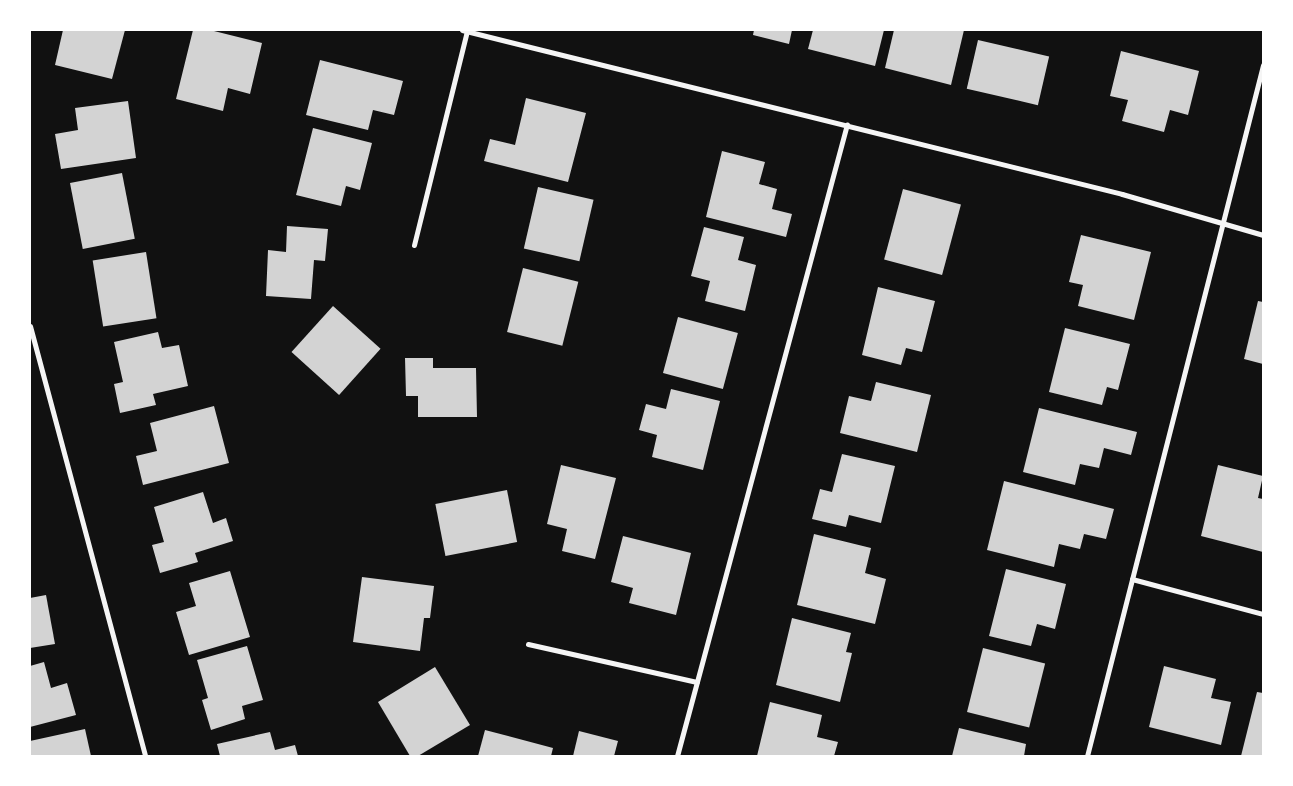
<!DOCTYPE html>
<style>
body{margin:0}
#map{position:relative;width:1293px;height:786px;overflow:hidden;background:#111;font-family:Barlow,sans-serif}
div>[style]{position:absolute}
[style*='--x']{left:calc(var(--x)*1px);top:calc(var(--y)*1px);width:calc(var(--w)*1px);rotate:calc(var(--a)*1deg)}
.building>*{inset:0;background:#d3d3d3;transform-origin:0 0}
.minor>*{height:5px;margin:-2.5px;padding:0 2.5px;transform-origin:2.5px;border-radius:2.5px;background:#f5f5f5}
span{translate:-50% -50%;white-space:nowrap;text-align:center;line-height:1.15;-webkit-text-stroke:4.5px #fff;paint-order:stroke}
.frame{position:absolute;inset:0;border:31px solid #fff;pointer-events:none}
</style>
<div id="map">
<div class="building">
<div style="clip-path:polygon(63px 30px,125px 30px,112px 79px,55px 65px)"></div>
<div style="clip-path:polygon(193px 30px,210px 30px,262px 43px,250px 94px,228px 88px,223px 111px,176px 99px)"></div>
<div style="clip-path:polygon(754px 30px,792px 30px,789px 44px,753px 35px)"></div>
<div style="clip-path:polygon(813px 30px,884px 30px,875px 66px,808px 49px)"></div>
<div style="clip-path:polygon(894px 30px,964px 30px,951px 85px,885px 68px)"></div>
<div style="left:978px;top:40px;width:73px;height:50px;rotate:13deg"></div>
<div style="clip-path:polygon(1121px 51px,1199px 71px,1188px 115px,1170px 110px,1164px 132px,1122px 121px,1128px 100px,1110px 96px)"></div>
<div style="clip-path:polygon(320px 60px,403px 81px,394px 115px,373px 110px,368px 130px,306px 115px)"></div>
<div style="clip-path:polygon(526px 98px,586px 113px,568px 182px,484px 161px,490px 139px,515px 145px)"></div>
<div style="clip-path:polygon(128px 101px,136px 158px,61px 169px,55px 134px,78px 130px,75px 108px)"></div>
<div style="clip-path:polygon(313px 128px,372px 143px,360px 190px,346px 186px,341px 206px,296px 195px)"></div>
<div style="clip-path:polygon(722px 151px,765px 162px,759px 184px,777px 189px,772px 209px,792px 214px,786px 237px,706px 217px)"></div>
<div style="left:122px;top:173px;width:67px;height:53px;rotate:79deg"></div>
<div style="left:538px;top:187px;width:57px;height:63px;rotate:13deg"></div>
<div style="left:903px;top:189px;width:60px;height:73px;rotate:15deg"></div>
<div style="clip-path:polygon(287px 226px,328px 229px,325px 261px,314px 260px,311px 299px,266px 296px,268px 250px,286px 252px)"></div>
<div style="clip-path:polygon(704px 227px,744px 237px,738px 260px,756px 265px,745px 311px,705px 301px,710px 281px,691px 276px)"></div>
<div style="clip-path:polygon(1081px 235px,1151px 252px,1134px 320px,1078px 306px,1083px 285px,1069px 282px)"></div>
<div style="left:146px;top:252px;width:67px;height:54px;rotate:81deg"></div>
<div style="left:523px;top:268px;width:57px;height:66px;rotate:14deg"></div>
<div style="clip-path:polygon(878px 287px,935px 301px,922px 352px,906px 348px,901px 365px,862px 355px)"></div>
<div style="clip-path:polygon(1258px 301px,1263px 302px,1263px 364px,1244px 359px)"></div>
<div style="left:333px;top:306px;width:64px;height:62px;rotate:42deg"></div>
<div style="left:678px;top:317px;width:62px;height:58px;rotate:15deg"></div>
<div style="clip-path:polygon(1065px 328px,1130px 344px,1118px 390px,1107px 387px,1102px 405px,1049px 392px)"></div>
<div style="clip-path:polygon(158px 332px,162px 348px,179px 345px,188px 386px,153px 394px,156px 405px,120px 413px,114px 384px,123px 382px,114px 342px)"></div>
<div style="clip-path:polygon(405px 358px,433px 358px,433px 368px,476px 368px,477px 417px,418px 417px,418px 396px,406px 396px)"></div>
<div style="clip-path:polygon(876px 382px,931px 395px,917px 452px,840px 433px,849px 396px,871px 401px)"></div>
<div style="clip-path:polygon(671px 389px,720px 401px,703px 470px,652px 457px,657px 435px,639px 430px,646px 404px,666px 409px)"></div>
<div style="clip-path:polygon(214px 406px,229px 463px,143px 485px,136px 456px,157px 451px,150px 423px)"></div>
<div style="clip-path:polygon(1039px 408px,1137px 432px,1131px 455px,1104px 448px,1099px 468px,1080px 464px,1075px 485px,1023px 472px)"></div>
<div style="clip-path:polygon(842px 454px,895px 466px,881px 523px,849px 515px,846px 527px,812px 519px,820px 489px,832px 492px)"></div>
<div style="clip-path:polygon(561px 465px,616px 478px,595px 559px,562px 551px,567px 529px,547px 524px)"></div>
<div style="clip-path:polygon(1218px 465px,1263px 476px,1258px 498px,1263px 499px,1263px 552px,1201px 536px)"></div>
<div style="clip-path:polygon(1004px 481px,1114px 509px,1106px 539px,1084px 534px,1080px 549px,1059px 544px,1054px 567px,987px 550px)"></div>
<div style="left:507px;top:490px;width:53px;height:73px;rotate:79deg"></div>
<div style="clip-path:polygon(203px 492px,213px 523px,226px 518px,233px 541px,195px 553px,198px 562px,160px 573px,152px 545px,164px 542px,154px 507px)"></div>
<div style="clip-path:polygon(814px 534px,871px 548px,865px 573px,886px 579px,875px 624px,797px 605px)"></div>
<div style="clip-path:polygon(623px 536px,691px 553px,676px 615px,629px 603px,633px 588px,611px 582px)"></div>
<div style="clip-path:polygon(1006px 569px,1066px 584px,1055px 629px,1037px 624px,1031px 646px,989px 636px)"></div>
<div style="clip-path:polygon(230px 571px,250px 637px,189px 655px,176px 612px,196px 606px,189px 583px)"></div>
<div style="clip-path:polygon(362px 577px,434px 586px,430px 618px,424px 618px,420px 651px,353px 642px)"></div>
<div style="clip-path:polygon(46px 595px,55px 644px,30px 648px,30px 598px)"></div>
<div style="clip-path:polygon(792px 618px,851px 633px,846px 652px,852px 653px,840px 702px,776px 685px)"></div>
<div style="clip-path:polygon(247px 646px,263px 700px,242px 706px,245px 719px,211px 730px,202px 700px,208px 698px,197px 660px)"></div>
<div style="left:983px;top:648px;width:64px;height:66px;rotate:14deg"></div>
<div style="clip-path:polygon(44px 662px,51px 688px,67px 683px,76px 715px,30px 727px,30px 666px)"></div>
<div style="clip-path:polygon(1164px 666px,1216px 679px,1211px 698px,1231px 702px,1221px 745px,1149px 727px)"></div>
<div style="clip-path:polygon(435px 667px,470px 725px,418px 756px,410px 756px,378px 702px)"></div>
<div style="clip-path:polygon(1257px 692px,1263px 693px,1263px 756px,1241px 756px)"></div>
<div style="clip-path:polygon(770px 702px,822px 715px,817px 737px,838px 742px,834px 756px,757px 756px)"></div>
<div style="clip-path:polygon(959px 728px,1026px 744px,1024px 756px,952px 756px)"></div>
<div style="clip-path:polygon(85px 729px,91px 756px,30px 756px,30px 741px)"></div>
<div style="clip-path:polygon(485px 730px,553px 748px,551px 756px,478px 756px)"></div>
<div style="clip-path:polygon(579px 731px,618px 741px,614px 756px,573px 756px)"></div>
<div style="clip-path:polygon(270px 732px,275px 750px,295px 745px,298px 756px,220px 756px,217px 744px)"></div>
</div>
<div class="minor">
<div style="--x:462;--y:30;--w:680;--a:13.95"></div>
<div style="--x:1122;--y:194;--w:147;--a:16.2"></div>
<div style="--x:414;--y:245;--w:220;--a:-76.1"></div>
<div style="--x:30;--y:326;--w:445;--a:75"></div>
<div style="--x:1132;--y:579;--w:136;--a:15"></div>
<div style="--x:528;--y:644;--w:173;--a:12.7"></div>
<div style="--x:677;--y:756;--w:654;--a:-74.94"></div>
<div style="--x:1087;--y:756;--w:713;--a:-75.71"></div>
</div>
<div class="frame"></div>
</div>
